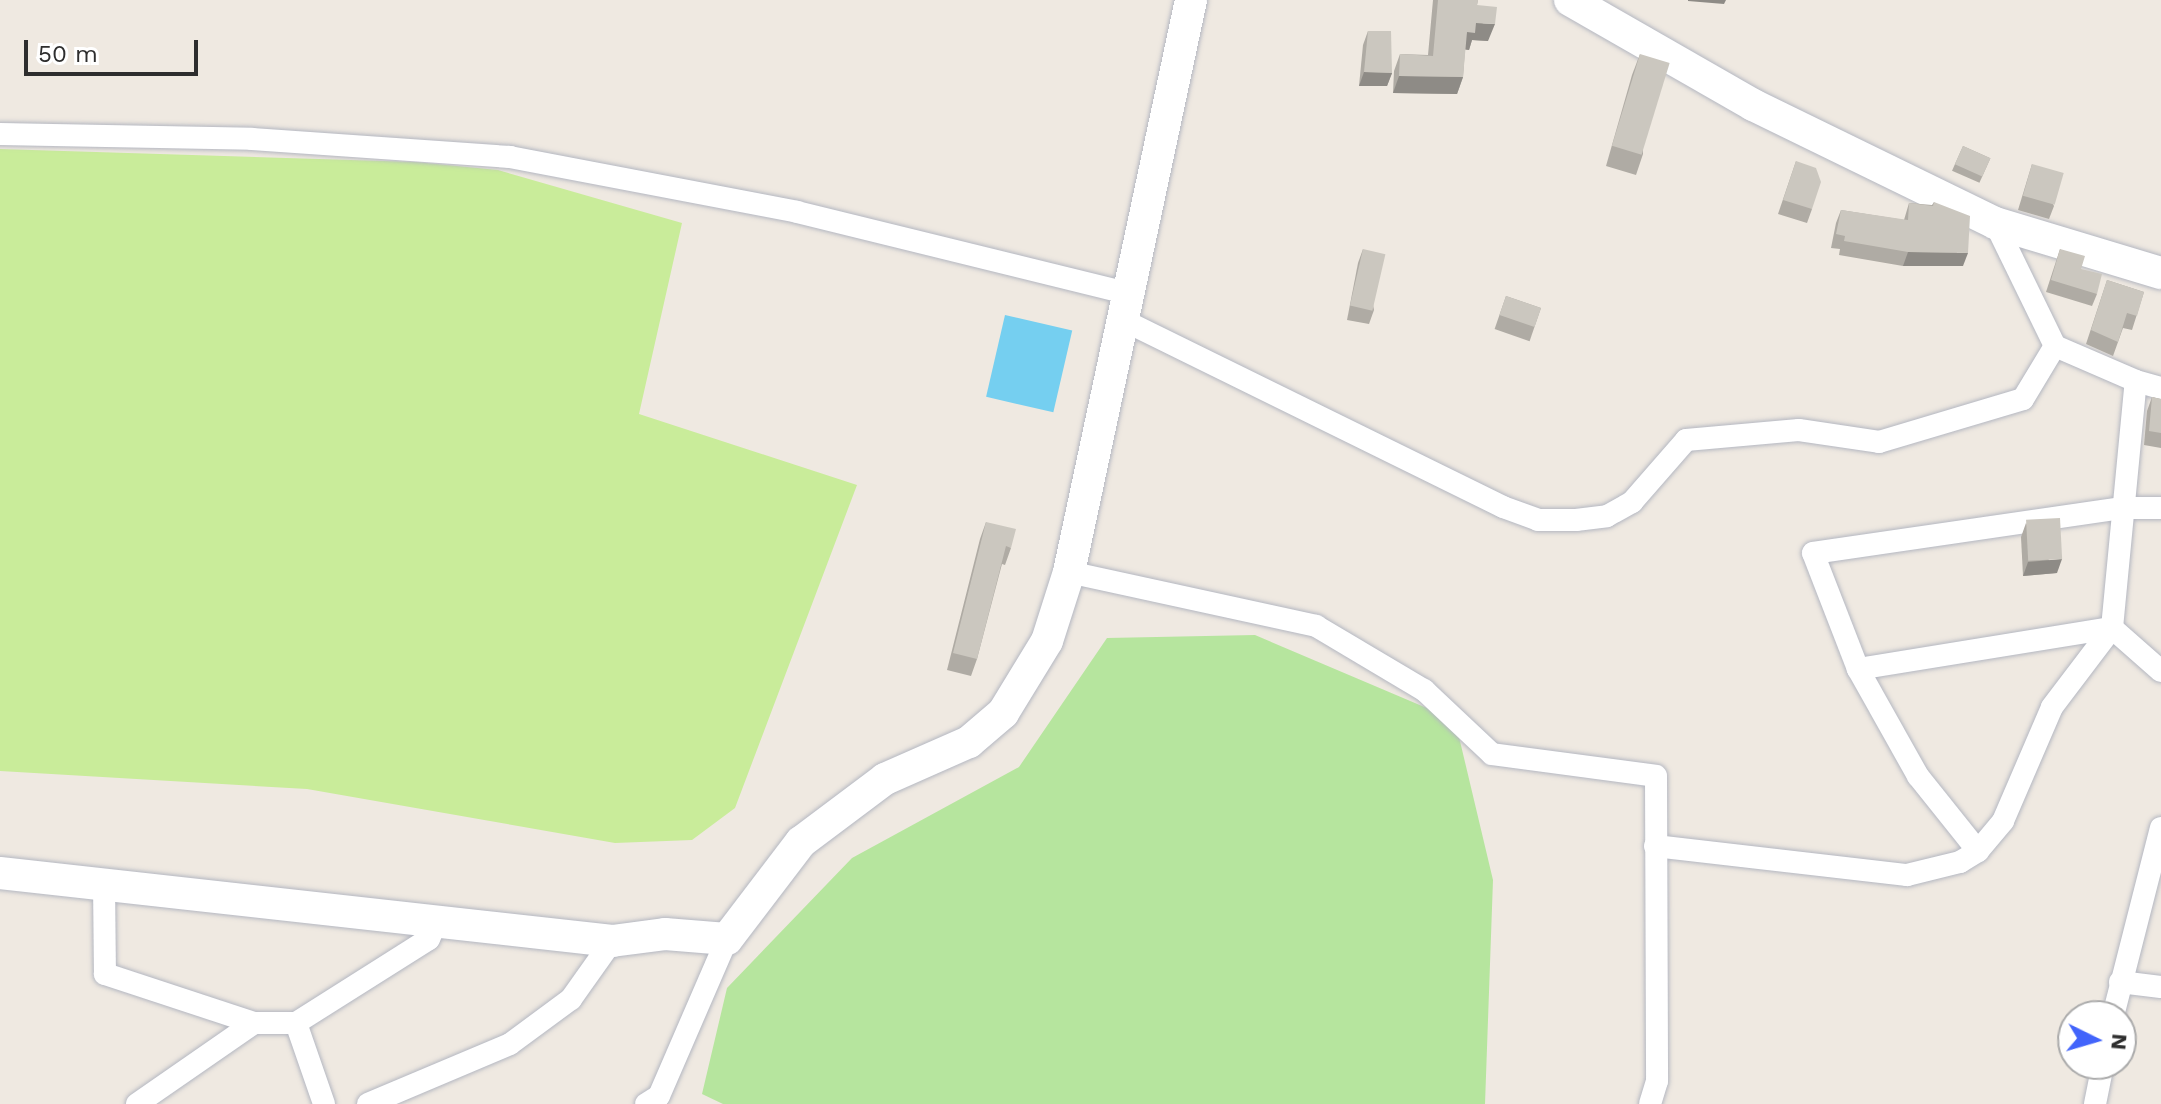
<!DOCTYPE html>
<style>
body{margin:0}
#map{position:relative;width:2161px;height:1104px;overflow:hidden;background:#efe9e1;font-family:"Work Sans",sans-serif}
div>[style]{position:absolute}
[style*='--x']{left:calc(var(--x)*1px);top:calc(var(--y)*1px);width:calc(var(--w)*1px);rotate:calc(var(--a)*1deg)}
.green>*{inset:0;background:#b6e59e}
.pitch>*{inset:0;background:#c9ec9a}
.water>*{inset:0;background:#75cff0;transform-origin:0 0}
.roads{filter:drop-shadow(0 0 2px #b4b7c1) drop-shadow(0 0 2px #b4b7c1)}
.street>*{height:22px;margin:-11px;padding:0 11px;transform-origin:11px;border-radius:11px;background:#fff}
.secondary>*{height:32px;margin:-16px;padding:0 16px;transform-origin:16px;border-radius:16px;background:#fff}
.wall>*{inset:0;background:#afaba4;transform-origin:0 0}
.shaded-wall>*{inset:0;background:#8e8b86}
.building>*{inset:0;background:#cbc7bf;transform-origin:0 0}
span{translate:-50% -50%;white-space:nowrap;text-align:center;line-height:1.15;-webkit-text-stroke:7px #fff;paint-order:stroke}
.north{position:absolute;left:2057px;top:1000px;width:80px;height:80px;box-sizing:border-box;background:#fff;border:2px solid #ababab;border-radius:50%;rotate:95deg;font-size:22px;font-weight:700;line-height:32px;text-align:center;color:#2e2e2e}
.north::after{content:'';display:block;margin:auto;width:28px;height:36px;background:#4264fb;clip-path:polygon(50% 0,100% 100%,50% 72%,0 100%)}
.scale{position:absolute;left:24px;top:40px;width:174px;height:36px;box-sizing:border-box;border:4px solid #2e2e2e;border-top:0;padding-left:10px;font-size:24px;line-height:28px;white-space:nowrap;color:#2e2e2e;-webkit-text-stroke:6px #fff;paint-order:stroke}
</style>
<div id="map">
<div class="green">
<div style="clip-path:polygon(1255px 635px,1455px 720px,1493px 880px,1485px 1104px,723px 1104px,702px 1094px,727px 988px,852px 858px,1019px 767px,1107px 638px)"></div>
</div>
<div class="pitch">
<div style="clip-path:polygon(0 149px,416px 162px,498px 170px,682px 223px,639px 414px,857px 485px,735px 808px,692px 840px,615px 843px,307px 789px,0 771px)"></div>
</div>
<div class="water">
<div style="left:1005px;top:315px;width:69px;height:84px;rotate:13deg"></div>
</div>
<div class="roads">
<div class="street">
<div style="--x:0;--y:134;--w:252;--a:1.1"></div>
<div style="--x:252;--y:139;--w:259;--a:4"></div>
<div style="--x:510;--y:157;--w:292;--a:10.8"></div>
<div style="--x:797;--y:212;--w:341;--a:13.8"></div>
<div style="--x:1123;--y:320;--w:424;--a:26.2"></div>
<div style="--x:1503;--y:507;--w:37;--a:20"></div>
<div style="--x:1538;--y:520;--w:38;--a:0"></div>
<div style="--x:1576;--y:520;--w:31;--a:-7"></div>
<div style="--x:1607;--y:516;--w:29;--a:-29"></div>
<div style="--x:1632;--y:502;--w:82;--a:-48.9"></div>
<div style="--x:1686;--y:440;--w:113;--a:-5.1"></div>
<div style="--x:1799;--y:430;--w:81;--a:8.5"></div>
<div style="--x:1879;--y:442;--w:150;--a:-16.6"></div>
<div style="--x:2023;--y:399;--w:62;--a:-58.9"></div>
<div style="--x:2055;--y:346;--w:137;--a:-116"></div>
<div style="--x:2055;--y:346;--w:88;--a:23.4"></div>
<div style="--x:1069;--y:572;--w:253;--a:12.3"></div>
<div style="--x:1316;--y:626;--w:126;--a:30.7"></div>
<div style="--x:1424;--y:690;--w:93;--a:43.3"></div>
<div style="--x:1492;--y:754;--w:165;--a:7.6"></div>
<div style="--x:1656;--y:776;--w:305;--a:89.8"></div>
<div style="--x:1657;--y:1081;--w:24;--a:107"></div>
<div style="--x:1858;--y:669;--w:124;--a:-111.2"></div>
<div style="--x:1813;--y:553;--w:313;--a:-8.3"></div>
<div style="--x:2123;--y:508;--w:38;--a:0"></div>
<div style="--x:1655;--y:846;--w:254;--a:6.6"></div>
<div style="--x:1907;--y:875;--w:55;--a:-13.8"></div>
<div style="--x:1960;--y:862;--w:21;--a:-31"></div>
<div style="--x:1978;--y:851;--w:39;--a:-50"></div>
<div style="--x:2003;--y:821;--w:124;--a:-66.7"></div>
<div style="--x:2052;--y:707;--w:99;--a:-52.8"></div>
<div style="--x:2112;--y:628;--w:248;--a:-84.5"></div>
<div style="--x:2136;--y:381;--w:26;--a:16"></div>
<div style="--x:1978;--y:851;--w:96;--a:-128.7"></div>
<div style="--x:1918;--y:776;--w:123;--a:-119.3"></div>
<div style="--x:1858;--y:669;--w:257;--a:-9.2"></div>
<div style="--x:2112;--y:628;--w:65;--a:41.3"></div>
<div style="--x:104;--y:882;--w:92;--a:89.4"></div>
<div style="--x:105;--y:974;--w:157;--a:18.2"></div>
<div style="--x:2120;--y:982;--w:41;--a:7"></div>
<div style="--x:2113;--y:1016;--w:194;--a:-75.7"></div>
<div style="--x:296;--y:1023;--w:86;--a:70.9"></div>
<div style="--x:137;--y:1104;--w:142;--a:-34.7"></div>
<div style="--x:254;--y:1023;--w:42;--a:0"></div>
<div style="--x:296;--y:1023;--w:157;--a:-32.3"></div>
<div style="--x:429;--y:939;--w:15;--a:-67"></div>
<div style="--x:368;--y:1104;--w:154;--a:-22.9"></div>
<div style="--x:510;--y:1044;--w:76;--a:-36.4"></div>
<div style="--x:571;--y:999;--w:71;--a:-54.7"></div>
<div style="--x:646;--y:1104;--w:15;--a:-32"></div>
<div style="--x:659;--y:1096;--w:171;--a:-66.6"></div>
<div style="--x:2095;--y:1104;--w:41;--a:-78.7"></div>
</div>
<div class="secondary">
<div style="--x:1570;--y:0;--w:211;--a:29.8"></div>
<div style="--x:1753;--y:105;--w:269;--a:26"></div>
<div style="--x:1995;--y:223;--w:173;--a:16.8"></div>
<div style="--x:0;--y:873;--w:616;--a:6.34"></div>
<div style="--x:612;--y:941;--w:53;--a:-7.5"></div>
<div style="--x:665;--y:934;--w:62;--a:4.6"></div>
<div style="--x:727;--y:939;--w:122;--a:-52.7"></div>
<div style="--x:801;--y:842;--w:105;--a:-36.9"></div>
<div style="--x:885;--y:779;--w:92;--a:-23.8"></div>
<div style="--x:969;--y:742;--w:45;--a:-40.5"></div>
<div style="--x:1003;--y:713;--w:84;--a:-58.6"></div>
<div style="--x:1047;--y:641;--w:72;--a:-72.3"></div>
<div style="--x:1069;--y:572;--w:585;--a:-77.96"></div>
</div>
</div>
<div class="wall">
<div style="clip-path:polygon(1433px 0,1478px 0,1477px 5px,1488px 41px,1472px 40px,1469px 50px,1465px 49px,1463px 77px,1457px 94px,1393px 93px,1394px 71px,1400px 54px,1428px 55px)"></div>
<div style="clip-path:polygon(1368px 31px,1392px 73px,1387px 86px,1359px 86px,1363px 45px)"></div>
<div style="clip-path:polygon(1640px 54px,1643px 154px,1636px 175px,1606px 166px,1632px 75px)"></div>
<div style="left:1963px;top:146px;width:30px;height:27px;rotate:24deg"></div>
<div style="clip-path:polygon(1796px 161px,1812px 209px,1807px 223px,1778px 214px)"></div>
<div style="clip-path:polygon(2032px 164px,2054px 206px,2049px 219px,2018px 210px)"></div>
<div style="clip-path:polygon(1934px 202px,1963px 266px,1903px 266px,1839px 255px,1840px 249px,1831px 248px,1836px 223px,1841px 210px,1904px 220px,1909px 203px,1932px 205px)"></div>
<div style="clip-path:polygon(1363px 249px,1374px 310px,1369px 324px,1347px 320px,1358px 263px)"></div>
<div style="clip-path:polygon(2060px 249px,2081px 269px,2097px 294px,2092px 306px,2046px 292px)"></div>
<div style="clip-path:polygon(2107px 280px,2144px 292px,2132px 330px,2123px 328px,2113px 356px,2086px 344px)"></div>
<div style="left:1506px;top:296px;width:37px;height:35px;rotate:19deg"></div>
<div style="clip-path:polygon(2152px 397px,2161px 399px,2161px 448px,2144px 445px,2147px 411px)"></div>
<div style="clip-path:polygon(986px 522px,1011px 548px,1005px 565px,1002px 564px,977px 659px,971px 676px,947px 670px,980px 539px)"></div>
<div style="clip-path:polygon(2026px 523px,2057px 573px,2023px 576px,2021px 537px)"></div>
</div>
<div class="shaded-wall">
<div style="clip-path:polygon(1688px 0,1726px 0,1724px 4px,1688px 1px)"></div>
<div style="clip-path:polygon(1476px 23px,1495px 24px,1488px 41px,1472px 40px,1469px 50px,1461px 49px,1467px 32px)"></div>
<div style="clip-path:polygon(1364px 72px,1392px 73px,1387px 86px,1359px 86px)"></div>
<div style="clip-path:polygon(1399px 76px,1463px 77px,1457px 94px,1393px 93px)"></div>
<div style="clip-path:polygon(1908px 252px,1968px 253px,1963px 266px,1903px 266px)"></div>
<div style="clip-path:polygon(2062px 559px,2057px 573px,2023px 576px,2028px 562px)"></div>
</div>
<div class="building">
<div style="clip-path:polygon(1438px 0,1478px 0,1477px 5px,1497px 7px,1495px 24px,1476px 23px,1475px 33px,1467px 32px,1463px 77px,1399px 76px,1400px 54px,1433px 56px)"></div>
<div style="clip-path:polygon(1368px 31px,1391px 31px,1392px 73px,1364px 72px)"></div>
<div style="left:1640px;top:54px;width:31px;height:96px;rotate:17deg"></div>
<div style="left:1963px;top:146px;width:30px;height:20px;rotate:24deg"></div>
<div style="clip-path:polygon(1796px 161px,1816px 168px,1821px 182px,1812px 209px,1783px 200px)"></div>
<div style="left:2032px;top:164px;width:33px;height:33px;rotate:16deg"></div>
<div style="clip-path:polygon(1934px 202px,1970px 216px,1968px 253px,1908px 252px,1844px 241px,1845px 236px,1836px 234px,1841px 210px,1908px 220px,1909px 203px,1933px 206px)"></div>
<div style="left:1363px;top:249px;width:23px;height:58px;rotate:13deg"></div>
<div style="clip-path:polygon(2060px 249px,2085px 256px,2081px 269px,2102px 274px,2097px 294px,2051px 280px)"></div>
<div style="clip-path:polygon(2107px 280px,2144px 292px,2137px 316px,2127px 313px,2118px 342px,2091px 330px)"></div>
<div style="left:1506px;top:296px;width:37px;height:20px;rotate:19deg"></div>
<div style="clip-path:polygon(2152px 397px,2161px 399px,2161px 433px,2149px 431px)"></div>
<div style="left:2060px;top:518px;width:41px;height:34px;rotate:87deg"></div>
<div style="clip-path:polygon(986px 522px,1016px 529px,1011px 548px,1006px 546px,977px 659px,953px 653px)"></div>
</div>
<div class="north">N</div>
<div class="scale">50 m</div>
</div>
